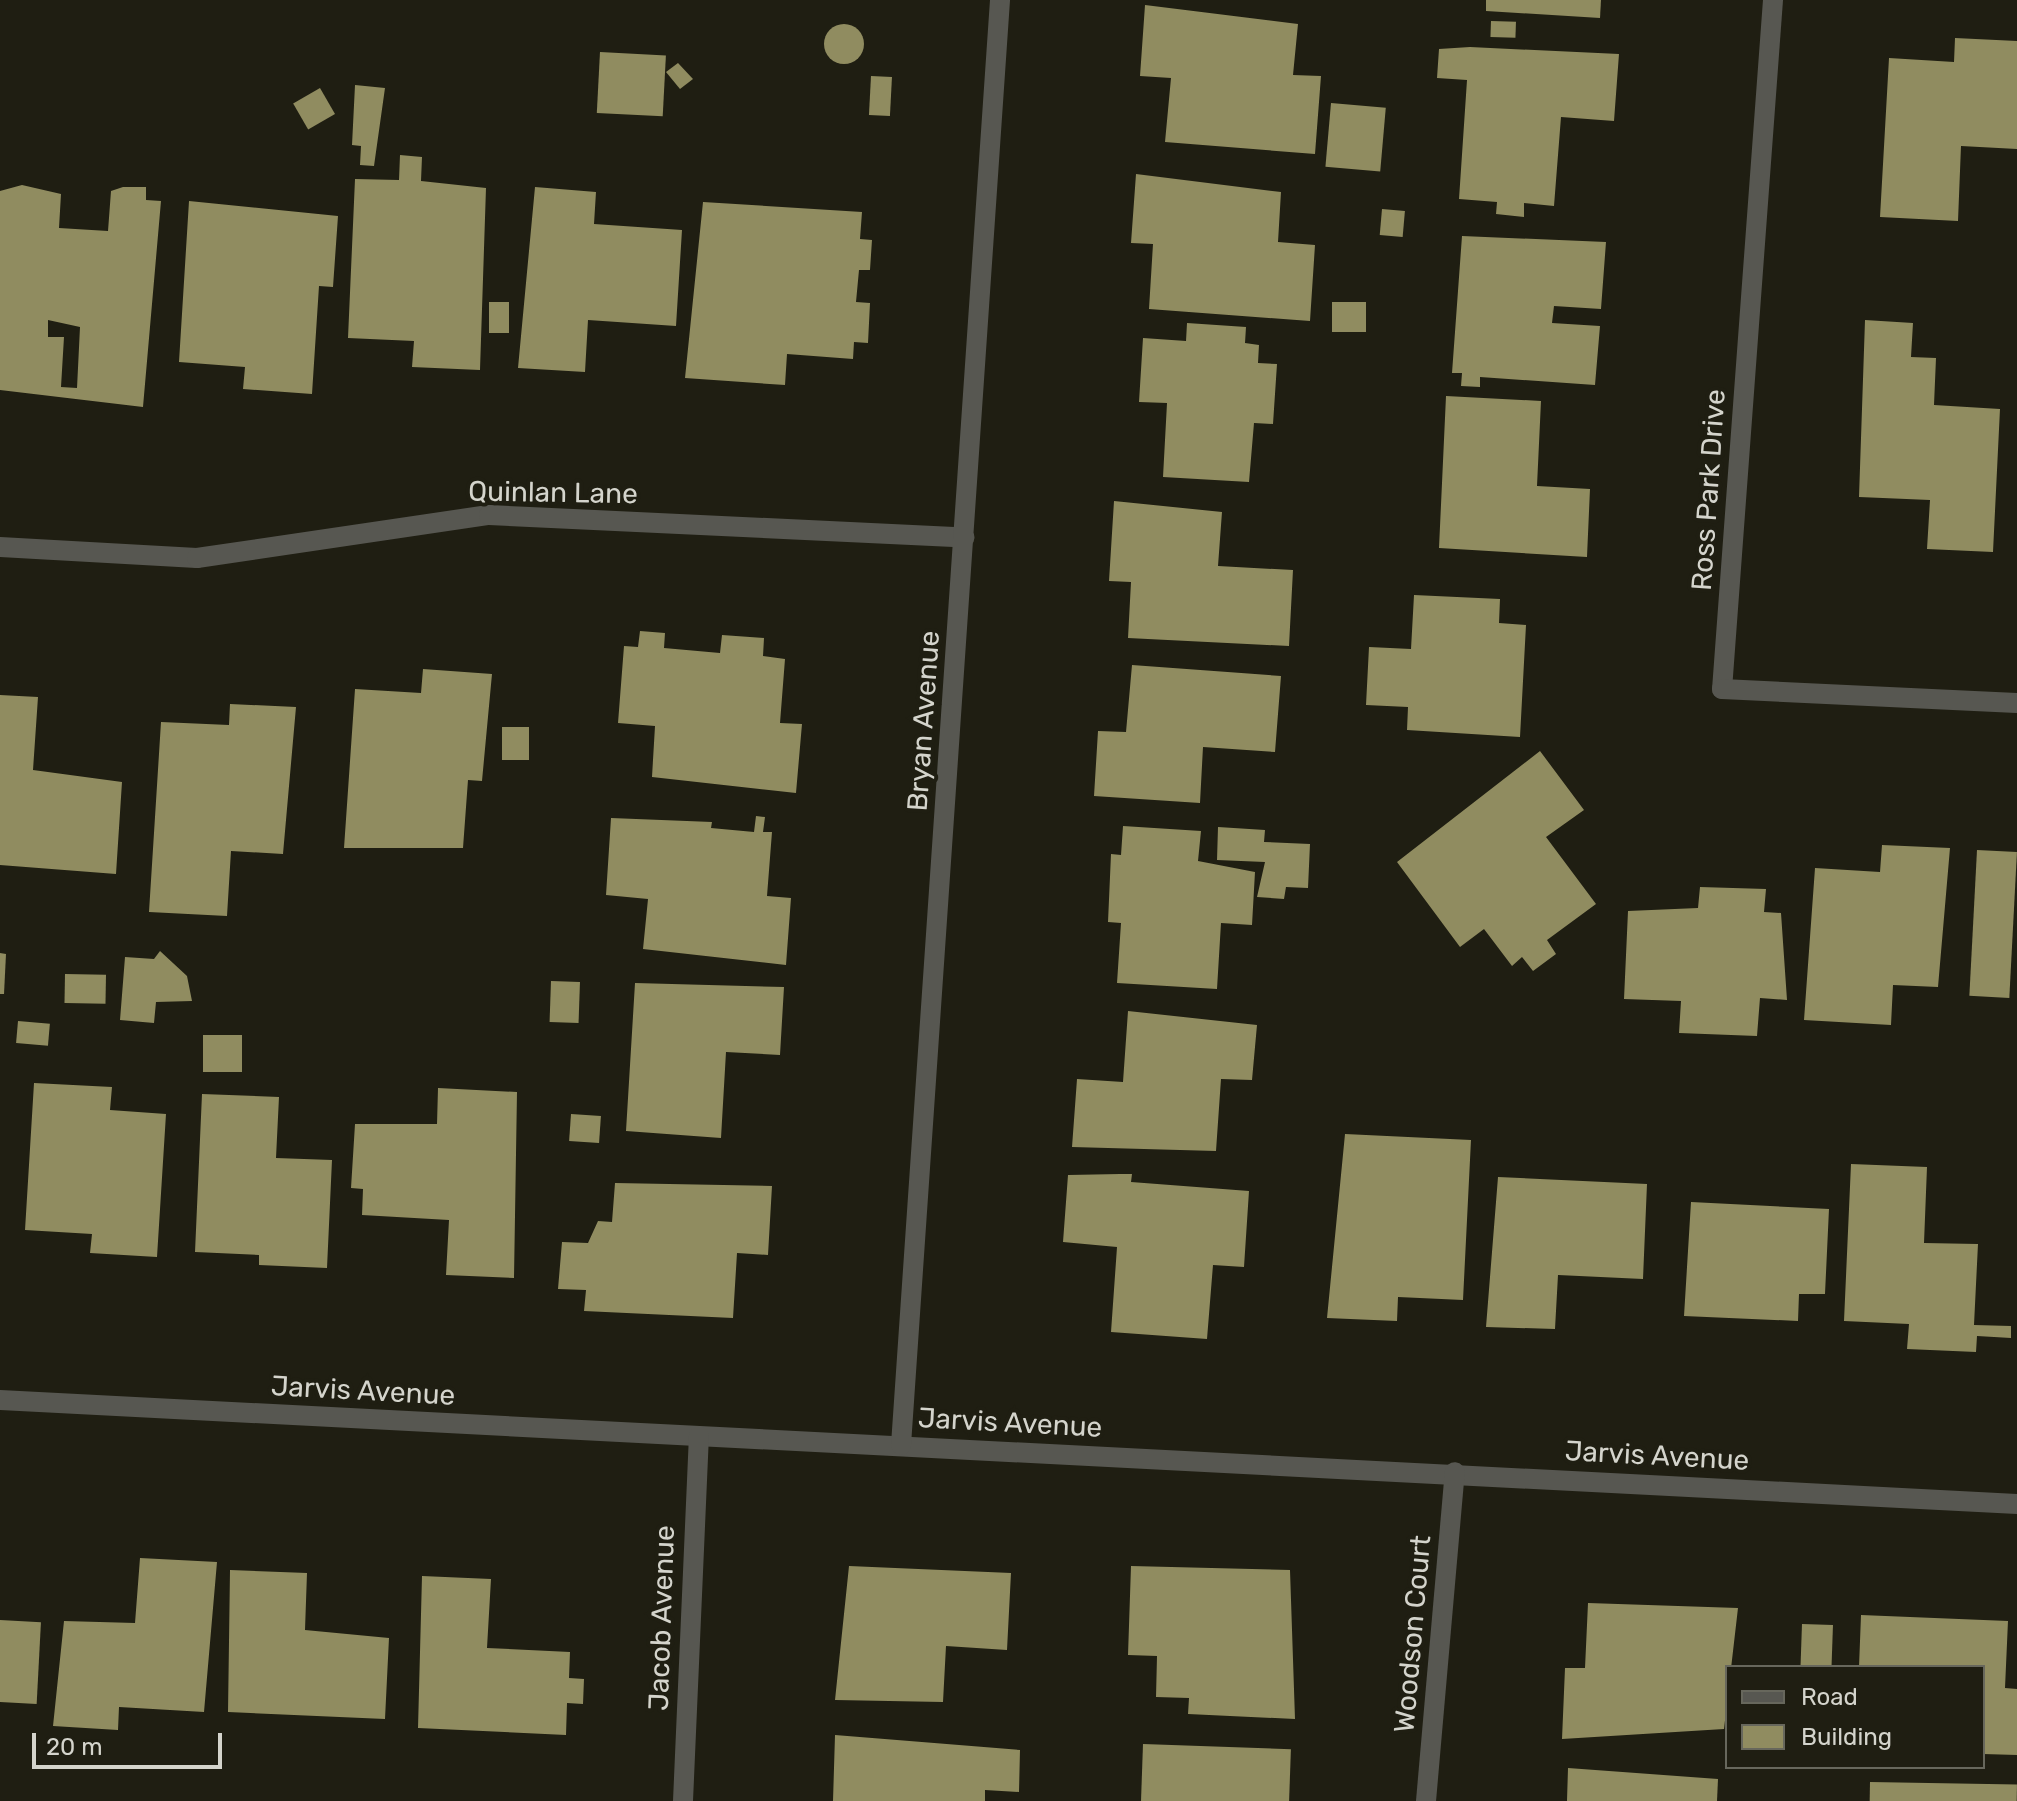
<!DOCTYPE html>
<style>
body{margin:0}
#map{position:relative;width:2017px;height:1801px;overflow:hidden;background:#1f1e12;font-family:Rubik,sans-serif}
div>[style]{position:absolute}
[style*='--x']{left:calc(var(--x)*1px);top:calc(var(--y)*1px);width:calc(var(--w)*1px);rotate:calc(var(--a)*1deg)}
.building>*{inset:0;background:#908c60;transform-origin:0 0}
.round{border-radius:50%}
.minor>*{height:20px;margin:-10px;padding:0 10px;transform-origin:10px;border-radius:10px;background:#575751}
span{translate:-50% -50%;white-space:nowrap;text-align:center;line-height:1.15;-webkit-text-stroke:8px #1f1e12;paint-order:stroke}
.street-label{font-size:28px;color:#d4d4cc}
.legend{position:absolute;left:1725px;top:1665px;width:260px;height:104px;box-sizing:border-box;background:#1f1e12;border:2px solid #67675c;margin:0;padding:10px 14px;list-style:none;font-size:24px;color:#d4d4cc}
.legend li{display:flex;align-items:center;gap:16px;height:40px}
.legend b{width:40px;border:2px solid #67675c}
.scale{position:absolute;left:32px;top:1733px;width:190px;height:36px;box-sizing:border-box;border:4px solid #d4d4cc;border-top:0;padding-left:10px;font-size:24px;line-height:28px;white-space:nowrap;color:#d4d4cc;-webkit-text-stroke:6px #1f1e12;paint-order:stroke}
</style>
<div id="map">
<div class="building">
<div style="clip-path:polygon(1486px 0,1601px 0,1600px 18px,1486px 11px)"></div>
<div style="clip-path:polygon(1145px 5px,1298px 24px,1293px 75px,1321px 76px,1315px 154px,1165px 142px,1171px 78px,1140px 76px)"></div>
<div style="left:1491px;top:21px;width:25px;height:16px;rotate:2deg"></div>
<div class="round" style="left:824px;top:24px;width:40px;height:40px"></div>
<div style="clip-path:polygon(1955px 38px,2017px 41px,2017px 149px,1961px 146px,1958px 221px,1880px 217px,1889px 58px,1954px 62px)"></div>
<div style="clip-path:polygon(1470px 47px,1619px 54px,1614px 121px,1561px 117px,1554px 206px,1524px 203px,1524px 217px,1496px 214px,1497px 202px,1459px 199px,1467px 80px,1437px 78px,1439px 49px)"></div>
<div style="left:600px;top:52px;width:66px;height:61px;rotate:3deg"></div>
<div style="clip-path:polygon(678px 63px,693px 79px,680px 89px,666px 72px)"></div>
<div style="left:871px;top:76px;width:21px;height:39px;rotate:3deg"></div>
<div style="clip-path:polygon(355px 85px,385px 88px,374px 166px,360px 165px,361px 146px,352px 145px)"></div>
<div style="left:320px;top:88px;width:30px;height:31px;rotate:60deg"></div>
<div style="left:1331px;top:103px;width:55px;height:64px;rotate:5deg"></div>
<div style="clip-path:polygon(400px 155px,422px 157px,421px 181px,486px 188px,480px 370px,412px 367px,414px 341px,348px 338px,355px 179px,399px 180px)"></div>
<div style="clip-path:polygon(1136px 174px,1281px 192px,1278px 242px,1315px 245px,1310px 321px,1149px 309px,1153px 244px,1131px 243px)"></div>
<div style="clip-path:polygon(evenodd,22px 185px,61px 194px,59px 228px,108px 231px,111px 191px,123px 187px,146px 187px,146px 200px,161px 201px,143px 407px,0 390px,0 191px,22px 185px,48px 320px,80px 327px,77px 388px,61px 387px,64px 337px,48px 337px,48px 320px)"></div>
<div style="clip-path:polygon(535px 187px,596px 192px,594px 224px,682px 230px,676px 326px,588px 320px,585px 372px,518px 368px)"></div>
<div style="clip-path:polygon(189px 201px,338px 216px,333px 287px,319px 286px,312px 394px,243px 389px,245px 367px,179px 362px)"></div>
<div style="clip-path:polygon(703px 202px,862px 212px,860px 239px,872px 240px,870px 270px,859px 270px,856px 302px,870px 303px,868px 343px,854px 342px,853px 359px,787px 354px,785px 385px,685px 378px)"></div>
<div style="left:1382px;top:209px;width:23px;height:26px;rotate:5deg"></div>
<div style="clip-path:polygon(1462px 236px,1606px 242px,1601px 309px,1554px 306px,1552px 323px,1600px 326px,1595px 385px,1480px 377px,1480px 387px,1461px 386px,1462px 373px,1452px 373px)"></div>
<div style="left:489px;top:302px;width:20px;height:31px"></div>
<div style="left:1332px;top:302px;width:34px;height:30px"></div>
<div style="clip-path:polygon(1865px 320px,1913px 323px,1911px 357px,1936px 358px,1934px 405px,2000px 409px,1993px 552px,1927px 549px,1930px 500px,1859px 497px)"></div>
<div style="clip-path:polygon(1187px 323px,1246px 327px,1245px 343px,1259px 345px,1258px 363px,1277px 364px,1273px 424px,1254px 423px,1249px 482px,1163px 477px,1167px 403px,1139px 402px,1143px 338px,1186px 341px)"></div>
<div style="clip-path:polygon(1446px 396px,1541px 401px,1537px 486px,1590px 489px,1587px 557px,1439px 548px)"></div>
<div style="clip-path:polygon(1114px 501px,1222px 512px,1218px 566px,1293px 570px,1289px 646px,1128px 638px,1131px 582px,1109px 581px)"></div>
<div style="clip-path:polygon(1414px 595px,1500px 599px,1499px 623px,1526px 625px,1520px 737px,1407px 730px,1408px 707px,1366px 705px,1369px 647px,1411px 649px)"></div>
<div style="clip-path:polygon(640px 631px,665px 633px,664px 648px,720px 653px,722px 635px,764px 638px,763px 656px,785px 659px,780px 723px,802px 724px,796px 793px,652px 777px,655px 726px,618px 723px,624px 646px,638px 647px)"></div>
<div style="clip-path:polygon(1132px 665px,1281px 676px,1275px 752px,1203px 747px,1200px 803px,1094px 796px,1098px 731px,1126px 732px)"></div>
<div style="clip-path:polygon(423px 669px,492px 674px,482px 781px,468px 780px,463px 848px,344px 848px,355px 689px,421px 693px)"></div>
<div style="clip-path:polygon(0 695px,38px 697px,33px 770px,122px 782px,116px 874px,0 865px)"></div>
<div style="clip-path:polygon(230px 704px,296px 707px,283px 854px,231px 851px,227px 916px,149px 912px,161px 722px,229px 725px)"></div>
<div style="left:502px;top:727px;width:27px;height:33px"></div>
<div style="clip-path:polygon(1540px 751px,1584px 810px,1546px 837px,1596px 904px,1547px 940px,1556px 954px,1533px 971px,1522px 957px,1512px 966px,1484px 929px,1460px 947px,1397px 862px)"></div>
<div style="clip-path:polygon(756px 816px,765px 817px,763px 832px,772px 832px,767px 896px,791px 898px,786px 965px,643px 949px,648px 899px,606px 895px,611px 818px,712px 822px,711px 828px,754px 832px)"></div>
<div style="clip-path:polygon(1123px 826px,1201px 831px,1198px 861px,1255px 872px,1252px 925px,1221px 923px,1217px 989px,1117px 983px,1121px 923px,1108px 922px,1111px 854px,1121px 855px)"></div>
<div style="clip-path:polygon(1218px 827px,1265px 830px,1264px 842px,1310px 844px,1308px 888px,1286px 887px,1284px 899px,1257px 897px,1265px 862px,1217px 860px)"></div>
<div style="clip-path:polygon(1882px 845px,1950px 848px,1938px 987px,1893px 985px,1891px 1025px,1804px 1020px,1815px 868px,1880px 872px)"></div>
<div style="left:1977px;top:850px;width:40px;height:146px;rotate:3deg"></div>
<div style="clip-path:polygon(1700px 887px,1766px 889px,1764px 912px,1781px 913px,1787px 1000px,1760px 998px,1757px 1036px,1679px 1033px,1681px 1001px,1624px 999px,1628px 911px,1698px 908px)"></div>
<div style="clip-path:polygon(160px 951px,187px 976px,192px 1001px,156px 1002px,154px 1023px,120px 1020px,125px 957px,154px 959px)"></div>
<div style="clip-path:polygon(0 953px,6px 954px,4px 994px,0 994px)"></div>
<div style="left:65px;top:974px;width:41px;height:29px;rotate:1deg"></div>
<div style="left:551px;top:981px;width:29px;height:41px;rotate:2deg"></div>
<div style="clip-path:polygon(635px 983px,784px 987px,780px 1055px,726px 1052px,721px 1138px,626px 1131px)"></div>
<div style="clip-path:polygon(1128px 1011px,1257px 1025px,1252px 1080px,1221px 1079px,1216px 1151px,1072px 1147px,1077px 1079px,1123px 1082px)"></div>
<div style="left:18px;top:1021px;width:32px;height:22px;rotate:5deg"></div>
<div style="left:203px;top:1035px;width:39px;height:37px"></div>
<div style="clip-path:polygon(34px 1083px,112px 1087px,110px 1110px,166px 1114px,157px 1257px,90px 1253px,92px 1234px,25px 1230px)"></div>
<div style="clip-path:polygon(438px 1088px,517px 1092px,514px 1278px,446px 1275px,449px 1220px,362px 1215px,363px 1189px,351px 1188px,355px 1124px,437px 1124px)"></div>
<div style="clip-path:polygon(202px 1094px,279px 1097px,276px 1158px,332px 1160px,327px 1268px,259px 1265px,259px 1255px,195px 1252px)"></div>
<div style="left:571px;top:1114px;width:30px;height:27px;rotate:4deg"></div>
<div style="clip-path:polygon(1345px 1134px,1471px 1140px,1463px 1300px,1398px 1297px,1397px 1321px,1327px 1318px)"></div>
<div style="clip-path:polygon(1851px 1164px,1927px 1167px,1924px 1243px,1978px 1244px,1974px 1325px,2011px 1326px,2011px 1338px,1977px 1336px,1976px 1352px,1907px 1349px,1909px 1324px,1844px 1321px)"></div>
<div style="clip-path:polygon(1120px 1174px,1132px 1174px,1131px 1182px,1249px 1191px,1244px 1267px,1213px 1265px,1207px 1339px,1111px 1332px,1117px 1247px,1063px 1242px,1068px 1175px)"></div>
<div style="clip-path:polygon(1498px 1177px,1647px 1184px,1643px 1279px,1558px 1275px,1555px 1329px,1486px 1327px)"></div>
<div style="clip-path:polygon(615px 1183px,772px 1186px,768px 1255px,737px 1253px,733px 1318px,584px 1311px,586px 1290px,558px 1289px,562px 1242px,588px 1243px,598px 1221px,612px 1222px)"></div>
<div style="clip-path:polygon(1691px 1202px,1829px 1209px,1825px 1294px,1799px 1294px,1798px 1321px,1684px 1316px)"></div>
<div style="clip-path:polygon(140px 1558px,217px 1562px,204px 1712px,119px 1707px,118px 1730px,53px 1726px,64px 1621px,135px 1623px)"></div>
<div style="clip-path:polygon(849px 1566px,1011px 1573px,1007px 1650px,946px 1646px,943px 1702px,835px 1700px)"></div>
<div style="clip-path:polygon(1131px 1566px,1290px 1570px,1295px 1719px,1188px 1714px,1189px 1698px,1156px 1697px,1157px 1656px,1128px 1655px)"></div>
<div style="clip-path:polygon(230px 1570px,307px 1573px,305px 1630px,389px 1638px,385px 1719px,228px 1712px)"></div>
<div style="clip-path:polygon(422px 1576px,491px 1579px,487px 1648px,570px 1652px,569px 1678px,584px 1679px,583px 1704px,567px 1703px,566px 1735px,418px 1728px)"></div>
<div style="clip-path:polygon(1588px 1603px,1738px 1608px,1724px 1729px,1562px 1739px,1565px 1668px,1585px 1668px)"></div>
<div style="clip-path:polygon(1861px 1615px,2008px 1621px,2005px 1688px,2017px 1689px,2017px 1755px,1983px 1754px,1983px 1667px,1859px 1667px)"></div>
<div style="left:0;top:1620px;width:41px;height:82px;rotate:3deg"></div>
<div style="left:1802px;top:1624px;width:31px;height:43px;rotate:2deg"></div>
<div style="clip-path:polygon(835px 1735px,1020px 1750px,1019px 1792px,985px 1790px,985px 1801px,833px 1801px)"></div>
<div style="left:1143px;top:1744px;width:148px;height:57px;rotate:2deg"></div>
<div style="clip-path:polygon(1568px 1768px,1718px 1779px,1717px 1801px,1567px 1801px)"></div>
<div style="left:1870px;top:1782px;width:147px;height:19px;rotate:1deg"></div>
</div>
<div class="minor">
<div style="--x:1773;--y:0;--w:691;--a:94.23"></div>
<div style="--x:1722;--y:689;--w:295;--a:2.7"></div>
<div style="--x:0;--y:547;--w:197;--a:3.2"></div>
<div style="--x:197;--y:558;--w:295;--a:-8.4"></div>
<div style="--x:489;--y:515;--w:476;--a:2.7"></div>
<div style="--x:0;--y:1400;--w:2020;--a:2.95"></div>
<div style="--x:901;--y:1445;--w:1448;--a:-86.08"></div>
<div style="--x:683;--y:1801;--w:365;--a:-87.5"></div>
<div style="--x:1426;--y:1801;--w:330;--a:-85"></div>
</div>
<div class="street-label">
<span style="left:1709px;top:490px;rotate:-86deg">Ross Park Drive</span>
<span style="left:553px;top:493px;rotate:1deg">Quinlan Lane</span>
<span style="left:924px;top:721px;rotate:-86deg">Bryan Avenue</span>
<span style="left:363px;top:1391px;rotate:3deg">Jarvis Avenue</span>
<span style="left:1010px;top:1423px;rotate:3deg">Jarvis Avenue</span>
<span style="left:1657px;top:1456px;rotate:3deg">Jarvis Avenue</span>
<span style="left:662px;top:1618px;rotate:-88deg">Jacob Avenue</span>
<span style="left:1413px;top:1634px;rotate:-85deg">Woodson Court</span>
</div>
<ul class="legend">
<li><b style="height:10px;background:#575751"></b>Road</li>
<li><b style="height:22px;background:#908c60"></b>Building</li>
</ul>
<div class="scale">20 m</div>
</div>
